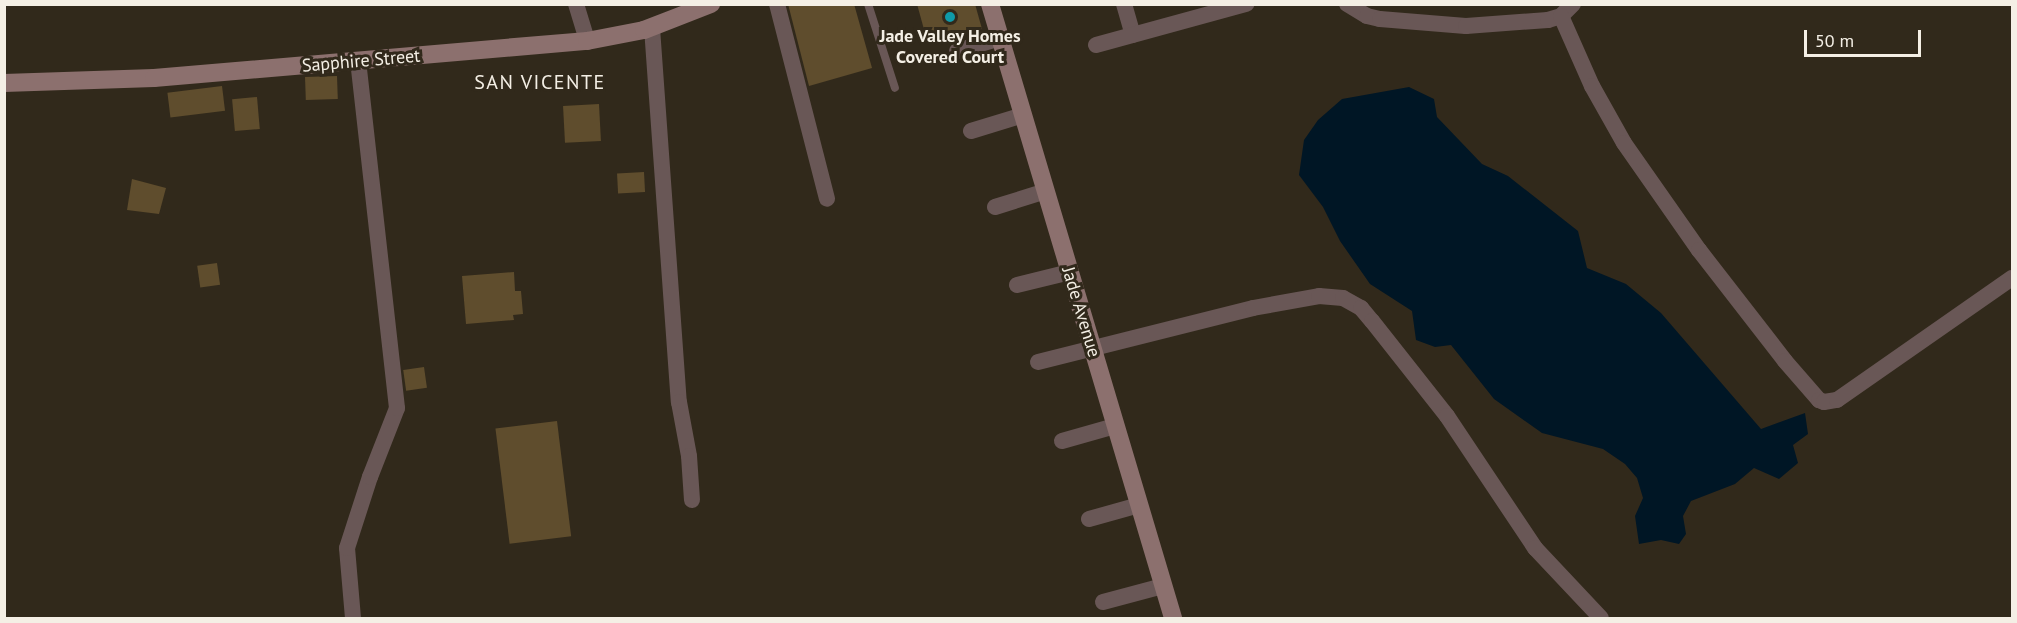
<!DOCTYPE html>
<style>
body{margin:0}
#map{position:relative;width:2017px;height:623px;overflow:hidden;background:#31291b;font-family:"PT Sans",sans-serif}
div>[style]{position:absolute}
[style*='--x']{left:calc(var(--x)*1px);top:calc(var(--y)*1px);width:calc(var(--w)*1px);rotate:calc(var(--a)*1deg)}
.water>*{inset:0;background:#001625}
.building>*{inset:0;background:#5f4d2d;transform-origin:0 0}
.lane>*{height:8px;margin:-4px;padding:0 4px;transform-origin:4px;border-radius:4px;background:#695756}
.street>*{height:16px;margin:-8px;padding:0 8px;transform-origin:8px;border-radius:8px;background:#695756}
.secondary>*{height:18px;margin:-9px;padding:0 9px;transform-origin:9px;border-radius:9px;background:#8c706e}
.dots>*{width:16px;height:16px;translate:-50% -50%;box-sizing:border-box;border:3px solid #31291b;border-radius:50%}
span{translate:-50% -50%;white-space:nowrap;text-align:center;line-height:1.15;-webkit-text-stroke:6px #31291b;paint-order:stroke}
.poi-label{font-size:18px;color:#f4efe5;font-weight:700}
.street-label{font-size:18px;color:#f4efe5}
.neighbourhood-label{font-size:20px;color:#f4efe5;letter-spacing:1.5px}
.frame{position:absolute;inset:0;border:6px solid #f4efe5;pointer-events:none}
.scale{position:absolute;left:1804px;top:30px;width:117px;height:27px;box-sizing:border-box;border:3px solid #f4efe5;border-top:0;padding-left:8px;font-size:18px;line-height:21px;white-space:nowrap;color:#f4efe5;-webkit-text-stroke:4px #31291b;paint-order:stroke}
</style>
<div id="map">
<div class="water">
<div style="clip-path:polygon(1409px 87px,1434px 99px,1437px 117px,1482px 164px,1508px 176px,1578px 231px,1587px 268px,1626px 284px,1661px 313px,1761px 429px,1805px 413px,1808px 434px,1793px 445px,1798px 463px,1779px 479px,1754px 468px,1735px 484px,1691px 501px,1683px 516px,1686px 534px,1679px 544px,1661px 540px,1639px 544px,1635px 516px,1643px 498px,1637px 478px,1625px 464px,1603px 449px,1542px 433px,1494px 399px,1451px 345px,1435px 347px,1416px 340px,1412px 311px,1370px 284px,1340px 241px,1323px 207px,1299px 175px,1304px 140px,1318px 120px,1342px 99px)"></div>
</div>
<div class="building">
<div style="clip-path:polygon(788px 4px,854px 4px,872px 68px,809px 86px)"></div>
<div style="clip-path:polygon(917px 4px,975px 4px,982px 29px,928px 44px)"></div>
<div style="left:337px;top:76px;width:23px;height:32px;rotate:88deg"></div>
<div style="left:222px;top:86px;width:25px;height:55px;rotate:83deg"></div>
<div style="left:257px;top:97px;width:32px;height:25px;rotate:85deg"></div>
<div style="left:599px;top:104px;width:37px;height:36px;rotate:87deg"></div>
<div style="left:644px;top:172px;width:20px;height:27px;rotate:87deg"></div>
<div style="clip-path:polygon(132px 179px,166px 188px,159px 214px,127px 210px)"></div>
<div style="left:217px;top:263px;width:22px;height:20px;rotate:82deg"></div>
<div style="clip-path:polygon(514px 272px,515px 291px,521px 291px,523px 314px,513px 315px,514px 320px,466px 324px,462px 276px)"></div>
<div style="left:424px;top:367px;width:21px;height:21px;rotate:82deg"></div>
<div style="left:557px;top:421px;width:116px;height:62px;rotate:83deg"></div>
</div>
<div class="lane">
<div style="--x:868;--y:4;--w:88;--a:72.2"></div>
</div>
<div class="street">
<div style="--x:576;--y:4;--w:39;--a:73"></div>
<div style="--x:777;--y:4;--w:201;--a:75.6"></div>
<div style="--x:1124;--y:4;--w:32;--a:74"></div>
<div style="--x:1347;--y:4;--w:23;--a:31"></div>
<div style="--x:1367;--y:16;--w:13;--a:13"></div>
<div style="--x:1380;--y:19;--w:86;--a:4.7"></div>
<div style="--x:1466;--y:26;--w:82;--a:-4.2"></div>
<div style="--x:1548;--y:20;--w:14;--a:-17"></div>
<div style="--x:1561;--y:16;--w:17;--a:-45"></div>
<div style="--x:1561;--y:16;--w:77;--a:66.1"></div>
<div style="--x:1592;--y:86;--w:65;--a:60.7"></div>
<div style="--x:1624;--y:143;--w:131;--a:55"></div>
<div style="--x:1699;--y:250;--w:140;--a:52.2"></div>
<div style="--x:1785;--y:361;--w:52;--a:48.9"></div>
<div style="--x:1819;--y:400;--w:5;--a:22"></div>
<div style="--x:1824;--y:402;--w:13;--a:-9"></div>
<div style="--x:1837;--y:400;--w:213;--a:-34.9"></div>
<div style="--x:652;--y:28;--w:375;--a:85.9"></div>
<div style="--x:679;--y:402;--w:55;--a:79.5"></div>
<div style="--x:689;--y:456;--w:44;--a:86.1"></div>
<div style="--x:1096;--y:45;--w:156;--a:-15.3"></div>
<div style="--x:957;--y:51;--w:45;--a:-16.8"></div>
<div style="--x:971;--y:131;--w:54;--a:-17.1"></div>
<div style="--x:995;--y:207;--w:53;--a:-17.4"></div>
<div style="--x:1017;--y:285;--w:55;--a:-13.8"></div>
<div style="--x:1038;--y:362;--w:222;--a:-14.1"></div>
<div style="--x:1253;--y:308;--w:67;--a:-10.3"></div>
<div style="--x:1319;--y:296;--w:24;--a:5"></div>
<div style="--x:1343;--y:298;--w:21;--a:29"></div>
<div style="--x:1361;--y:308;--w:17;--a:50"></div>
<div style="--x:1372;--y:321;--w:121;--a:51.7"></div>
<div style="--x:1447;--y:416;--w:159;--a:56.3"></div>
<div style="--x:1535;--y:548;--w:96;--a:46.7"></div>
<div style="--x:1062;--y:441;--w:55;--a:-15.8"></div>
<div style="--x:1089;--y:519;--w:52;--a:-15.6"></div>
<div style="--x:1103;--y:602;--w:62;--a:-14.9"></div>
<div style="--x:353;--y:618;--w:70;--a:-94.9"></div>
<div style="--x:347;--y:548;--w:75;--a:-72.1"></div>
<div style="--x:370;--y:477;--w:74;--a:-68.6"></div>
<div style="--x:397;--y:408;--w:348;--a:-96.4"></div>
</div>
<div class="secondary">
<div style="--x:990;--y:4;--w:641;--a:73.4"></div>
<div style="--x:4;--y:83;--w:150;--a:-1.9"></div>
<div style="--x:154;--y:78;--w:435;--a:-4.9"></div>
<div style="--x:587;--y:41;--w:58;--a:-10.9"></div>
<div style="--x:644;--y:30;--w:72;--a:-21.2"></div>
</div>
<div class="dots">
<div style="left:950px;top:17px;background:#0f9aa8"></div>
</div>
<div class="poi-label">
<span style="left:950px;top:47px">Jade Valley Homes<br>Covered Court</span>
</div>
<div class="street-label">
<span style="left:361px;top:61px;rotate:-5deg">Sapphire Street</span>
<span style="left:1081px;top:312px;rotate:73deg">Jade Avenue</span>
</div>
<div class="neighbourhood-label">
<span style="left:540px;top:82px">SAN VICENTE</span>
</div>
<div class="frame"></div>
<div class="scale">50 m</div>
</div>
